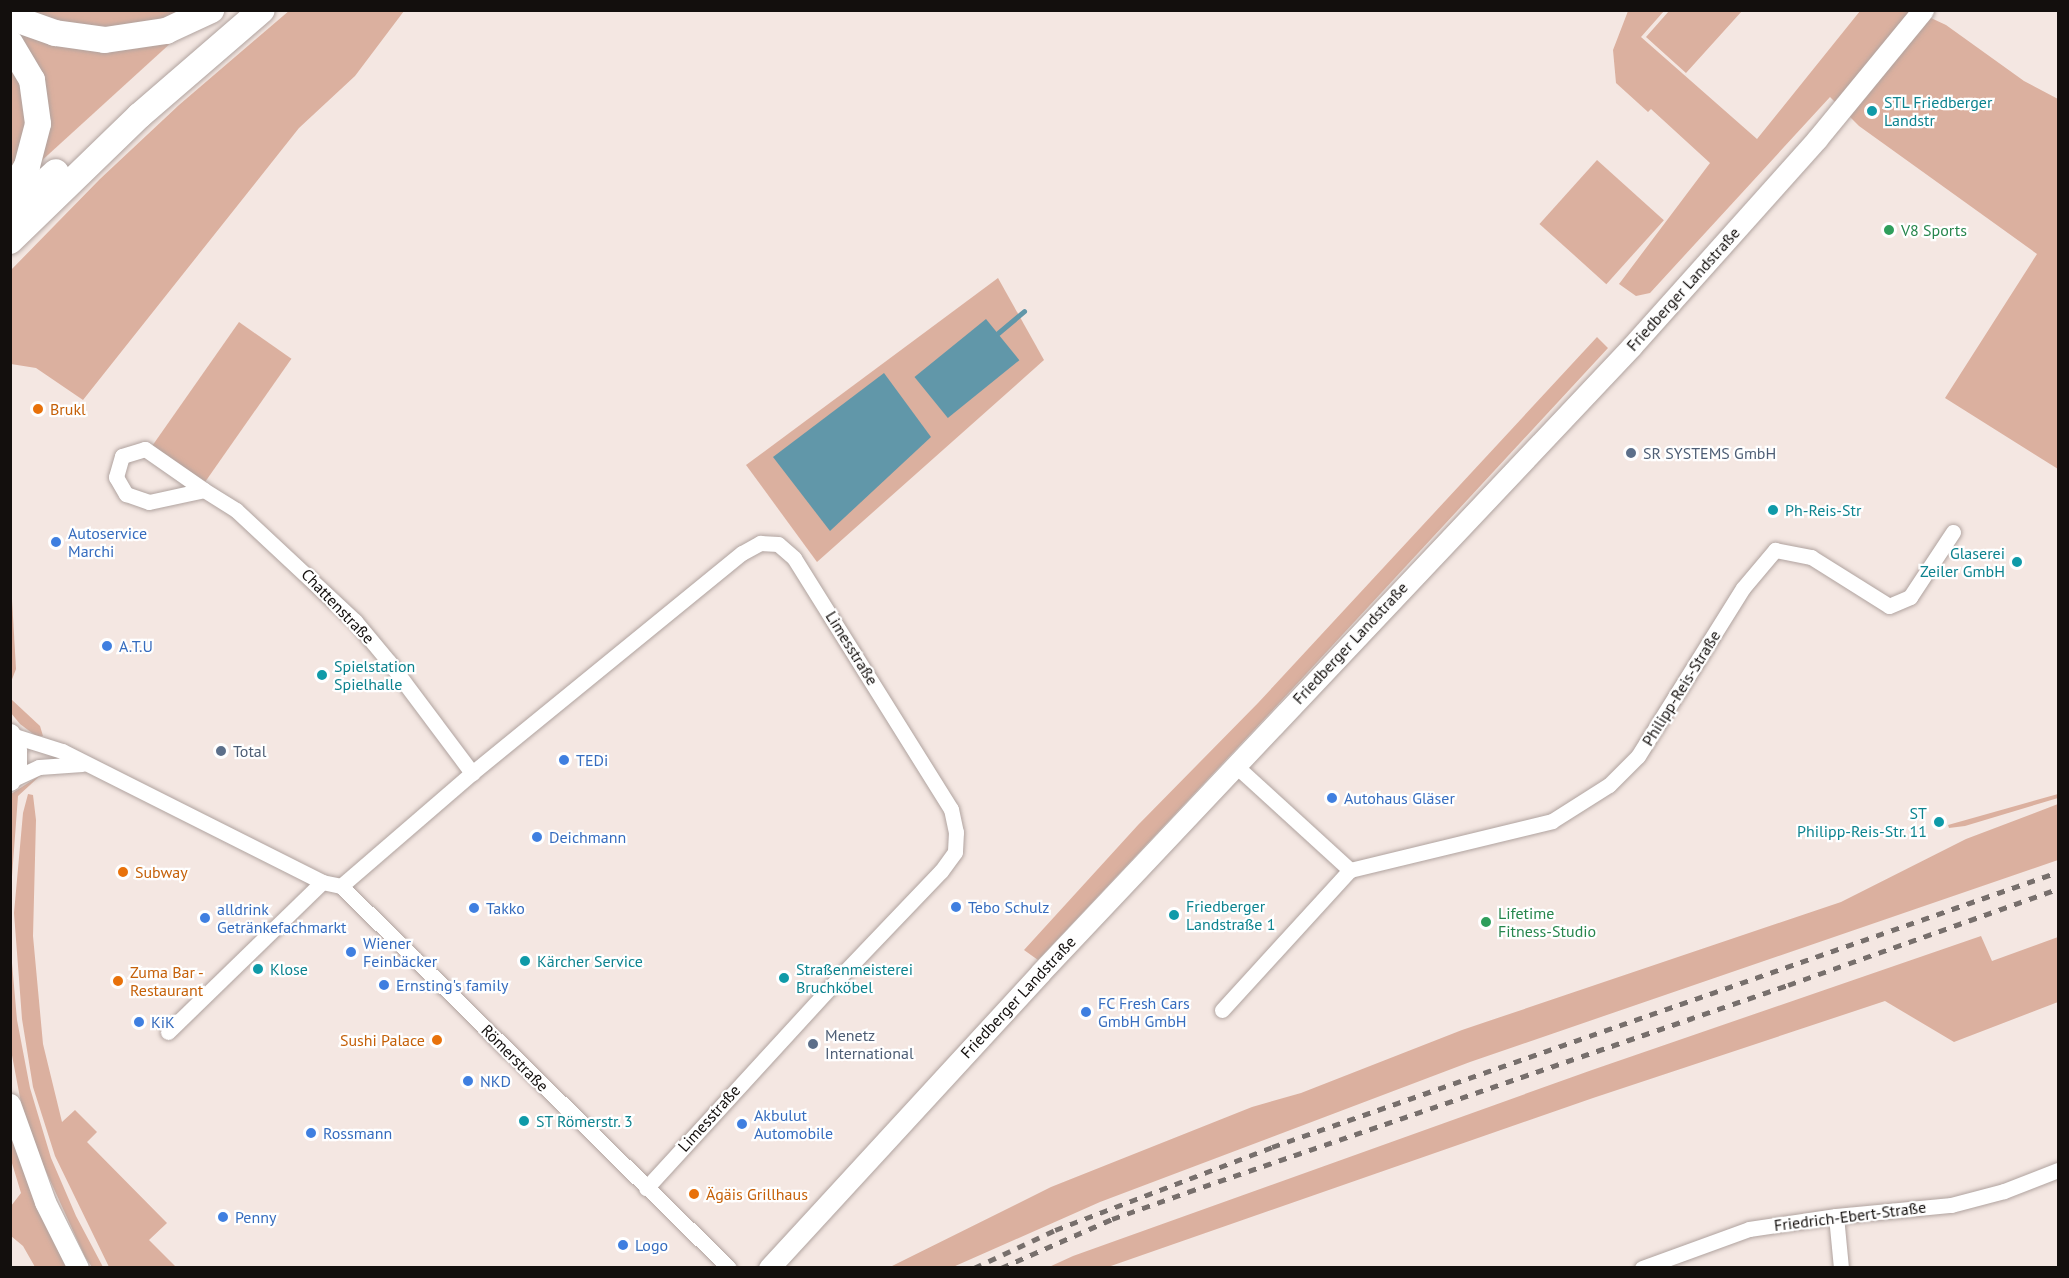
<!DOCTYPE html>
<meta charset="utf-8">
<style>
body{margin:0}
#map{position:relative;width:2069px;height:1278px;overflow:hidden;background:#f4e7e2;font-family:"PT Sans",sans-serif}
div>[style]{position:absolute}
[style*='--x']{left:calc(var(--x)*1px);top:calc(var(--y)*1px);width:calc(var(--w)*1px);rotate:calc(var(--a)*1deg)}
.green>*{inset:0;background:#dbb09f;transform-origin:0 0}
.water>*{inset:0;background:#6197a9;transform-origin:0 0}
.stream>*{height:5px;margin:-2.5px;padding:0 2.5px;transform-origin:2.5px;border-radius:2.5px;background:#6197a9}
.roads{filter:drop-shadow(0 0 2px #b0a39f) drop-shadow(0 0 2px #b0a39f)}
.minor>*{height:15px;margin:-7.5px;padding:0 7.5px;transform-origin:7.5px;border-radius:7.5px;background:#fff}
.secondary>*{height:21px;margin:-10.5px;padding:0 10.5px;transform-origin:10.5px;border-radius:10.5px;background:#fff}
.trunk>*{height:26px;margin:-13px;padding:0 13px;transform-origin:13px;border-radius:13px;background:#fff}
.rail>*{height:4.5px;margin-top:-2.25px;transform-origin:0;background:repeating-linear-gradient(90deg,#776f6c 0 8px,transparent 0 16px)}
.dots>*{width:16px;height:16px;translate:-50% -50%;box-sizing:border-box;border:3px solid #fff;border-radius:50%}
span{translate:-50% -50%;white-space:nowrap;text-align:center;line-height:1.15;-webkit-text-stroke:4.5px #fff;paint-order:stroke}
.culture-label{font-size:16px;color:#0d838f}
.left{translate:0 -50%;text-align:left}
.right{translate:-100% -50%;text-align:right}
.leisure-label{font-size:16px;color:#27864d}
.street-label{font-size:16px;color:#130f0d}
.food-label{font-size:16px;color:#c56008}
.service-label{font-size:16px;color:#4e5e75}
.shop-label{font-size:16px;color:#366cbe}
.frame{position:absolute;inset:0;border:12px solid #130f0d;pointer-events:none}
</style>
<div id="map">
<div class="green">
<div style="clip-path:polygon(290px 10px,404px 11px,355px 76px,299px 128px,83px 400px,36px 368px,11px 364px,11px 270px,100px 179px,179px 105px)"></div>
<div style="clip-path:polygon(23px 11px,190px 11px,164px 21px,95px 29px,70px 25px)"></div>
<div style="clip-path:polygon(1628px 11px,1664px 11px,1641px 37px,1757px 139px,1860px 11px,1916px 11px,1946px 25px,2024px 81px,2058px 99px,2058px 469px,1945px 398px,2037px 254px,1859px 126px,1830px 97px,1650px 293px,1636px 296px,1619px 284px,1710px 163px,1651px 109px,1648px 112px,1616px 83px,1613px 50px)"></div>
<div style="clip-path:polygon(1669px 11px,1669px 10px,1742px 11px,1686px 73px,1646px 37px)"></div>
<div style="clip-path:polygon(11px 28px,173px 41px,38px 164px)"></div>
<div style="clip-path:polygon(10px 56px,16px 63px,29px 122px,10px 178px)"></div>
<div style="left:1597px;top:160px;width:90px;height:86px;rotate:42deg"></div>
<div style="clip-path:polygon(998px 278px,1044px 360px,817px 562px,746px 465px)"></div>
<div style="left:239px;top:322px;width:64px;height:153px;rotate:35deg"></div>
<div style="clip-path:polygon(1597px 337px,1608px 348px,1269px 714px,1038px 960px,1024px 950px,1138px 825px,1258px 703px)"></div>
<div style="clip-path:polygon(11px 582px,16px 669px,11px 682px,10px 682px)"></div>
<div style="clip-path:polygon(11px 699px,40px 726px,43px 736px,36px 736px,20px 724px,11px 713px)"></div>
<div style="clip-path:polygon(42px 774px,18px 796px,11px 890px,11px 794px)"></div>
<div style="clip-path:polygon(28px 794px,33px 795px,36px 820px,33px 936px,43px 1044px,62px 1122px,75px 1110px,97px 1132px,87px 1142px,167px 1223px,149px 1240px,176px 1267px,109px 1267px,55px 1156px,33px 1087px,22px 1019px,14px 913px,23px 813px)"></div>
<div style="clip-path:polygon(2058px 794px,2058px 798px,1965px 826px,1949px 828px,1948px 825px)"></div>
<div style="clip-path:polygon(2058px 804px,2058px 860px,1470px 1062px,1100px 1202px,953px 1267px,890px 1267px,1051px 1187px,1252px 1107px,1301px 1093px,1462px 1030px,1841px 902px,1966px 839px)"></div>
<div style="clip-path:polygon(1981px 936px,1992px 961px,2058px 937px,2058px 1002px,1954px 1042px,1885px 1001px,1593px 1098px,1108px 1267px,1049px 1267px,1073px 1256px,1592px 1070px)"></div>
<div style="clip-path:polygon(10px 940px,17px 1020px,30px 1088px,51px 1158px,76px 1216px,103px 1267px,92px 1267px,85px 1257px,39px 1156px,21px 1103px,11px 1050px)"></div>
<div style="clip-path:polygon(10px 1134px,69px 1267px,35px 1267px,23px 1246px,11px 1236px,11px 1206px,21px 1193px,11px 1160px)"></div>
</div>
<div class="water">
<div style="left:986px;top:319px;width:53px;height:92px;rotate:51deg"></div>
<div style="clip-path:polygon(884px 373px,931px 437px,830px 531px,773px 457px)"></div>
</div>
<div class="stream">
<div style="--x:998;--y:333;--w:34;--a:-40"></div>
</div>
<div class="roads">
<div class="minor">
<div style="--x:204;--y:490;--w:72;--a:-145.2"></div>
<div style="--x:145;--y:449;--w:24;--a:163"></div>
<div style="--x:122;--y:456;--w:22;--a:106"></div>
<div style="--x:116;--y:477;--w:20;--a:60"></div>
<div style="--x:126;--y:494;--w:24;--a:19"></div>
<div style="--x:149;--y:502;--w:56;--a:-12.3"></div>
<div style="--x:204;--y:490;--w:38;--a:32"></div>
<div style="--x:236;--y:510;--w:163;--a:43"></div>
<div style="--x:355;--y:621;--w:53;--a:50.3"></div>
<div style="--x:389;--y:662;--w:139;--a:53.2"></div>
<div style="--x:11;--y:735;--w:53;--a:17.4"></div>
<div style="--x:62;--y:751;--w:291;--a:26.7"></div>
<div style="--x:322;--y:882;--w:19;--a:12"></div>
<div style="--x:341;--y:886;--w:544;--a:44.55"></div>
<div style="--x:1235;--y:765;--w:156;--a:42.4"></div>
<div style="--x:1350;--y:870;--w:208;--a:-13.6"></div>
<div style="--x:1552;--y:821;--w:67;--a:-32.3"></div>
<div style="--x:1609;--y:785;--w:41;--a:-45"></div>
<div style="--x:1638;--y:756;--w:198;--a:-58"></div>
<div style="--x:1743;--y:588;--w:50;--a:-49.9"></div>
<div style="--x:1775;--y:550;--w:37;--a:11"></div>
<div style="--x:1811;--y:557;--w:92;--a:32.1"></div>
<div style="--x:1889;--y:606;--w:23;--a:-23"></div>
<div style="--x:1910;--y:597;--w:78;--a:-56.5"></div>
<div style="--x:11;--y:780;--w:31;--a:-25"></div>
<div style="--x:39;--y:767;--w:43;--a:-4"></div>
<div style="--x:341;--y:886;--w:173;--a:-40.8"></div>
<div style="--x:472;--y:773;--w:348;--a:-39.2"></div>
<div style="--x:742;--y:553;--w:21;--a:-29"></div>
<div style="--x:760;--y:543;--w:18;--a:3"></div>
<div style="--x:778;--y:544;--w:21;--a:41"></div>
<div style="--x:794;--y:558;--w:296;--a:58"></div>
<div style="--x:951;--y:809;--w:24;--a:78"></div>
<div style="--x:956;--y:832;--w:20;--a:93"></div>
<div style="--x:955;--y:852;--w:24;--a:126"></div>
<div style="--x:941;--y:871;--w:152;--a:133.7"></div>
<div style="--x:836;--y:981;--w:281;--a:132.5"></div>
<div style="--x:1222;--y:1010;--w:190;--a:-47.6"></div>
<div style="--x:168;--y:1032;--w:215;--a:-44.2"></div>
<div style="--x:1836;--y:1216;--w:52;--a:84.5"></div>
<div style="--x:1642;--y:1268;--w:114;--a:-20"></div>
<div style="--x:1749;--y:1229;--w:88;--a:-8.5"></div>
<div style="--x:1836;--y:1216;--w:116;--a:-5.5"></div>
<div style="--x:1951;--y:1205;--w:55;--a:-14.8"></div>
<div style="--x:2004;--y:1191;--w:58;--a:-21.3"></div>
</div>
<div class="secondary">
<div style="--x:10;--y:734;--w:17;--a:69"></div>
<div style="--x:16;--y:750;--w:15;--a:90"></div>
<div style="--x:16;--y:765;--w:16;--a:112"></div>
<div style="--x:10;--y:1104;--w:104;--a:70.3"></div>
<div style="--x:45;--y:1202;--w:74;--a:63.4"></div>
<div style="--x:769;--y:1268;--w:401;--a:-47.4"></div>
<div style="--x:1040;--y:973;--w:862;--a:-46.64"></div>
<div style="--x:1632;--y:346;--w:278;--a:-48.2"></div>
<div style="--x:1817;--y:139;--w:167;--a:-50.6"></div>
</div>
<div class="trunk">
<div style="--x:10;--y:17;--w:48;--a:19.6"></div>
<div style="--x:55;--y:33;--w:50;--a:8"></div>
<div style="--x:105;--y:40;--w:62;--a:-8.4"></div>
<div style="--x:166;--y:31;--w:50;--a:-25"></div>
<div style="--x:10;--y:43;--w:43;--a:59.3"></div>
<div style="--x:32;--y:80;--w:44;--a:82.2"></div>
<div style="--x:38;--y:124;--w:43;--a:104.7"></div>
<div style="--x:27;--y:166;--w:33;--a:121"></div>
<div style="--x:10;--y:214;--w:62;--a:-42.4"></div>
<div style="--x:10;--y:241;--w:180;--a:-44.1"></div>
<div style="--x:139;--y:116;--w:162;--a:-40.8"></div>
</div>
</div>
<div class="rail">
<div style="--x:974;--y:1268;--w:89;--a:-25.1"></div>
<div style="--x:1055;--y:1230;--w:232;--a:-20.9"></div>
<div style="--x:1272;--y:1147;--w:833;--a:-19.28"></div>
<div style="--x:1001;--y:1268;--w:121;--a:-23.8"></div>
<div style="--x:1112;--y:1219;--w:81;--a:-19.6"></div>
<div style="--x:1188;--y:1192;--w:635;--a:-19.03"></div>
<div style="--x:1788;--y:985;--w:287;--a:-19.6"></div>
</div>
<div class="dots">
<div style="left:1872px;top:111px;background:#0f9aa8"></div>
<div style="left:1889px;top:230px;background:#2e9e5b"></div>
<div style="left:38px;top:409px;background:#e8710a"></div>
<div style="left:1631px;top:453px;background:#5c6f8a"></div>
<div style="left:1773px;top:510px;background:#0f9aa8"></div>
<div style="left:56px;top:542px;background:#3f7fe0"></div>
<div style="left:2017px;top:562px;background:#0f9aa8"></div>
<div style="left:107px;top:646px;background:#3f7fe0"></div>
<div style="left:322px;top:675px;background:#0f9aa8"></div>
<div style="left:221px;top:751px;background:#5c6f8a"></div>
<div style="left:564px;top:760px;background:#3f7fe0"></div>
<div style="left:1332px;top:798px;background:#3f7fe0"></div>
<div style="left:1939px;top:822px;background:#0f9aa8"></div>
<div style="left:537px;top:837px;background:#3f7fe0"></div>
<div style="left:123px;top:872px;background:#e8710a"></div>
<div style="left:956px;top:907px;background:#3f7fe0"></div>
<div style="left:474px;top:908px;background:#3f7fe0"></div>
<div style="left:1174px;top:915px;background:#0f9aa8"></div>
<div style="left:205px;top:918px;background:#3f7fe0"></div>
<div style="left:1486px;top:922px;background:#2e9e5b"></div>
<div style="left:351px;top:952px;background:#3f7fe0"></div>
<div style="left:525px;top:961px;background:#0f9aa8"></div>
<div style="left:258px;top:969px;background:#0f9aa8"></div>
<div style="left:784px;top:978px;background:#0f9aa8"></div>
<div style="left:118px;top:981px;background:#e8710a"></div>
<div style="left:384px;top:985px;background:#3f7fe0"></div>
<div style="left:1086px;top:1012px;background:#3f7fe0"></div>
<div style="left:139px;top:1022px;background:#3f7fe0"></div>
<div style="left:437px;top:1040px;background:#e8710a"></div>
<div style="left:813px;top:1044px;background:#5c6f8a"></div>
<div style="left:468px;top:1081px;background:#3f7fe0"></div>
<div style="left:524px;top:1121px;background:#0f9aa8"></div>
<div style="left:742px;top:1124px;background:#3f7fe0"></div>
<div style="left:311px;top:1133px;background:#3f7fe0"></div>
<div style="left:694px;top:1194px;background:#e8710a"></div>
<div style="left:223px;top:1217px;background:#3f7fe0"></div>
<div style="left:623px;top:1245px;background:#3f7fe0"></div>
</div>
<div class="culture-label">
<span class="left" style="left:1884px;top:111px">STL Friedberger<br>Landstr</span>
<span class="left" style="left:1785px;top:510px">Ph-Reis-Str</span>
<span class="right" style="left:2005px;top:562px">Glaserei<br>Zeiler GmbH</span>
<span class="left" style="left:334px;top:675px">Spielstation<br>Spielhalle</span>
<span class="right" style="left:1927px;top:822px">ST<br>Philipp-Reis-Str. 11</span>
<span class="left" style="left:1186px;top:915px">Friedberger<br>Landstraße 1</span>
<span class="left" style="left:537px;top:961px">Kärcher Service</span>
<span class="left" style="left:270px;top:969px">Klose</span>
<span class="left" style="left:796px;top:978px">Straßenmeisterei<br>Bruchköbel</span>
<span class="left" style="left:536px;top:1121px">ST Römerstr. 3</span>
</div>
<div class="leisure-label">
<span class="left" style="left:1901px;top:230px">V8 Sports</span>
<span class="left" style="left:1498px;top:922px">Lifetime<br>Fitness-Studio</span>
</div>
<div class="street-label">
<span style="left:1683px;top:289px;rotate:-48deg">Friedberger Landstraße</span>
<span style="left:338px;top:606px;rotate:46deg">Chattenstraße</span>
<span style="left:1350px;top:643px;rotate:-47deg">Friedberger Landstraße</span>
<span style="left:852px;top:648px;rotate:58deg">Limesstraße</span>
<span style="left:1681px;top:688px;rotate:-58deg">Philipp-Reis-Straße</span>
<span style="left:1018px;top:997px;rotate:-47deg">Friedberger Landstraße</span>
<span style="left:515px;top:1058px;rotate:45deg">Römerstraße</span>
<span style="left:709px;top:1118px;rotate:-48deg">Limesstraße</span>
<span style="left:1850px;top:1216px;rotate:-7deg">Friedrich-Ebert-Straße</span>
</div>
<div class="food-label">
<span class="left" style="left:50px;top:409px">Brukl</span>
<span class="left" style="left:135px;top:872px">Subway</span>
<span class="left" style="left:130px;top:981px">Zuma Bar -<br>Restaurant</span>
<span class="right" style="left:425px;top:1040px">Sushi Palace</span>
<span class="left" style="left:706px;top:1194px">Ägäis Grillhaus</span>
</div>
<div class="service-label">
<span class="left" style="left:1643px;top:453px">SR SYSTEMS GmbH</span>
<span class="left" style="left:233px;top:751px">Total</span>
<span class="left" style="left:825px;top:1044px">Menetz<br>International</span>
</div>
<div class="shop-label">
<span class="left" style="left:68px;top:542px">Autoservice<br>Marchi</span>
<span class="left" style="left:119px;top:646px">A.T.U</span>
<span class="left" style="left:576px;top:760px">TEDi</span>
<span class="left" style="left:1344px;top:798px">Autohaus Gläser</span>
<span class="left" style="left:549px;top:837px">Deichmann</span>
<span class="left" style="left:968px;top:907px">Tebo Schulz</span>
<span class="left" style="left:486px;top:908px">Takko</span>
<span class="left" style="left:217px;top:918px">alldrink<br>Getränkefachmarkt</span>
<span class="left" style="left:363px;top:952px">Wiener<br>Feinbäcker</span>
<span class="left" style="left:396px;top:985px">Ernsting's family</span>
<span class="left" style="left:1098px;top:1012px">FC Fresh Cars<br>GmbH GmbH</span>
<span class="left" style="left:151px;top:1022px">KiK</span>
<span class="left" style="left:480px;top:1081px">NKD</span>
<span class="left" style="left:754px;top:1124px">Akbulut<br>Automobile</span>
<span class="left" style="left:323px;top:1133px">Rossmann</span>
<span class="left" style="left:235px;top:1217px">Penny</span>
<span class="left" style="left:635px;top:1245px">Logo</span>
</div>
<div class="frame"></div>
</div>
